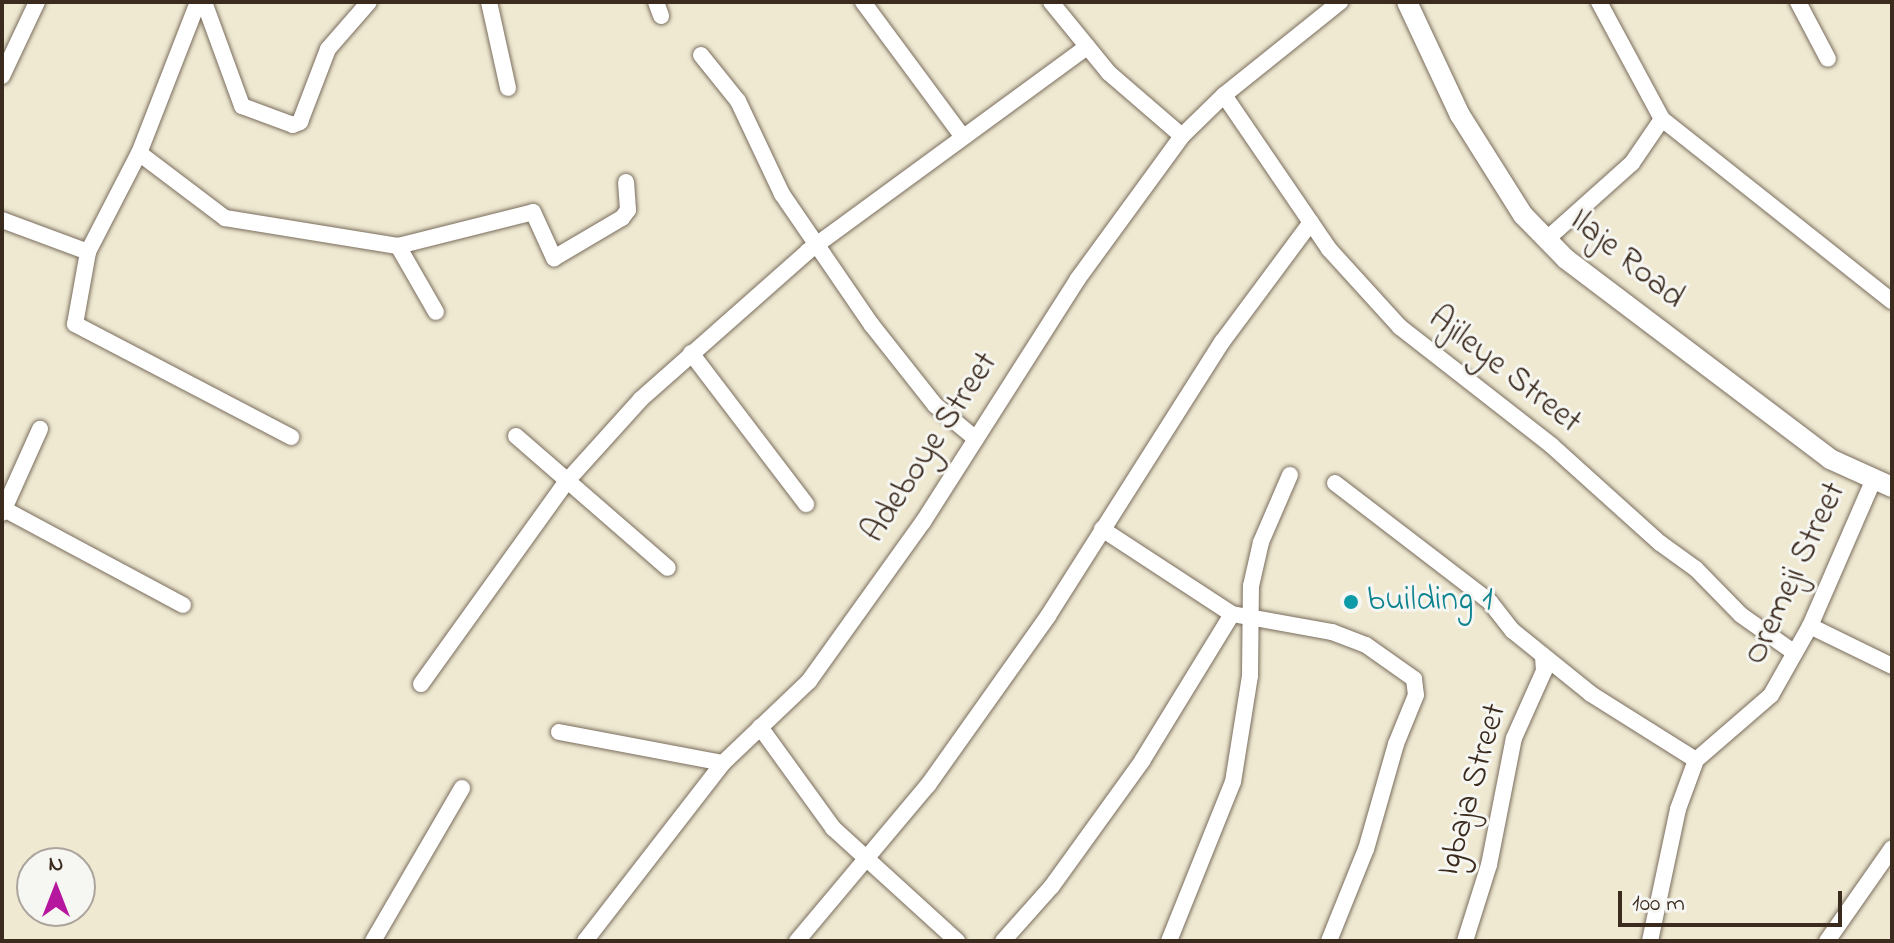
<!DOCTYPE html>
<style>
body{margin:0}
#map{position:relative;width:1894px;height:943px;overflow:hidden;background:#efe9d2;font-family:"Indie Flower",sans-serif}
div>[style]{position:absolute}
[style*='--x']{left:calc(var(--x)*1px);top:calc(var(--y)*1px);width:calc(var(--w)*1px);rotate:calc(var(--a)*1deg)}
.roads{filter:drop-shadow(0 0 2px #7a6d5d) drop-shadow(0 0 2px #7a6d5d)}
.minor>*{height:16px;margin:-8px;padding:0 8px;transform-origin:8px;border-radius:8px;background:#fff}
.tertiary>*{height:20px;margin:-10px;padding:0 10px;transform-origin:10px;border-radius:10px;background:#fff}
.dots>*{width:22px;height:22px;translate:-50% -50%;box-sizing:border-box;border:4px solid #f6f6f2;border-radius:50%}
span{translate:-50% -50%;white-space:nowrap;text-align:center;line-height:1.15;-webkit-text-stroke:6px #f6f6f2;paint-order:stroke}
.street-label{font-size:34px;color:#3b2a1e}
.culture-label{font-size:34px;color:#0d838f}
.left{translate:0 -50%;text-align:left}
.frame{position:absolute;inset:0;border:4px solid #3b2a1e;pointer-events:none}
.north{position:absolute;left:16px;top:847px;width:80px;height:80px;box-sizing:border-box;background:#f6f6f2;border:2px solid #aba49d;border-radius:50%;rotate:0deg;font-size:22px;font-weight:700;line-height:32px;text-align:center;color:#3b2a1e}
.north::after{content:'';display:block;margin:auto;width:28px;height:36px;background:#b5179e;clip-path:polygon(50% 0,100% 100%,50% 72%,0 100%)}
.scale{position:absolute;left:1618px;top:891px;width:224px;height:36px;box-sizing:border-box;border:4px solid #3b2a1e;border-top:0;padding-left:10px;font-size:24px;line-height:28px;white-space:nowrap;color:#3b2a1e;-webkit-text-stroke:6px #f6f6f2;paint-order:stroke}
</style>
<div id="map">
<div class="roads">
<div class="minor">
<div style="--x:198;--y:2;--w:162;--a:111.3"></div>
<div style="--x:139;--y:153;--w:111;--a:117.3"></div>
<div style="--x:88;--y:252;--w:73;--a:100.2"></div>
<div style="--x:75;--y:324;--w:244;--a:27.6"></div>
<div style="--x:204;--y:2;--w:111;--a:69.9"></div>
<div style="--x:242;--y:106;--w:54;--a:20.4"></div>
<div style="--x:293;--y:125;--w:8;--a:-23"></div>
<div style="--x:300;--y:122;--w:78;--a:-69"></div>
<div style="--x:328;--y:49;--w:62;--a:-48.9"></div>
<div style="--x:489;--y:2;--w:88;--a:77.5"></div>
<div style="--x:656;--y:2;--w:15;--a:70"></div>
<div style="--x:863;--y:2;--w:168;--a:53.5"></div>
<div style="--x:1051;--y:2;--w:92;--a:50.8"></div>
<div style="--x:1109;--y:73;--w:96;--a:40.8"></div>
<div style="--x:1599;--y:2;--w:133;--a:61.7"></div>
<div style="--x:1662;--y:119;--w:293;--a:38.4"></div>
<div style="--x:1798;--y:2;--w:64;--a:62.2"></div>
<div style="--x:701;--y:55;--w:59;--a:51.2"></div>
<div style="--x:738;--y:101;--w:103;--a:64.7"></div>
<div style="--x:782;--y:194;--w:158;--a:55.6"></div>
<div style="--x:871;--y:324;--w:103;--a:51.7"></div>
<div style="--x:935;--y:405;--w:53;--a:39.7"></div>
<div style="--x:2;--y:76;--w:82;--a:-64.7"></div>
<div style="--x:1224;--y:95;--w:186;--a:55.7"></div>
<div style="--x:1329;--y:249;--w:105;--a:47.7"></div>
<div style="--x:1400;--y:327;--w:192;--a:38"></div>
<div style="--x:1551;--y:445;--w:147;--a:42"></div>
<div style="--x:1660;--y:543;--w:44;--a:35.8"></div>
<div style="--x:1696;--y:569;--w:64;--a:45.6"></div>
<div style="--x:1741;--y:615;--w:62;--a:35.2"></div>
<div style="--x:139;--y:153;--w:108;--a:37.1"></div>
<div style="--x:225;--y:218;--w:175;--a:9.2"></div>
<div style="--x:398;--y:246;--w:139;--a:-14.1"></div>
<div style="--x:533;--y:212;--w:51;--a:65.5"></div>
<div style="--x:554;--y:258;--w:79;--a:-30.5"></div>
<div style="--x:622;--y:218;--w:10;--a:-53"></div>
<div style="--x:628;--y:210;--w:28;--a:-94"></div>
<div style="--x:2;--y:220;--w:92;--a:20.4"></div>
<div style="--x:1547;--y:239;--w:114;--a:-41.8"></div>
<div style="--x:1632;--y:163;--w:53;--a:-55.7"></div>
<div style="--x:398;--y:246;--w:76;--a:60.1"></div>
<div style="--x:691;--y:353;--w:190;--a:52.7"></div>
<div style="--x:516;--y:436;--w:201;--a:41"></div>
<div style="--x:1335;--y:483;--w:195;--a:37.5"></div>
<div style="--x:1490;--y:602;--w:37;--a:52"></div>
<div style="--x:1513;--y:631;--w:100;--a:38.9"></div>
<div style="--x:1591;--y:694;--w:124;--a:32.2"></div>
<div style="--x:4;--y:509;--w:88;--a:-65.8"></div>
<div style="--x:2;--y:513;--w:4;--a:-63"></div>
<div style="--x:4;--y:509;--w:203;--a:28.2"></div>
<div style="--x:1102;--y:529;--w:155;--a:33.2"></div>
<div style="--x:1232;--y:614;--w:102;--a:10.2"></div>
<div style="--x:1332;--y:632;--w:36;--a:21"></div>
<div style="--x:1366;--y:645;--w:59;--a:35.3"></div>
<div style="--x:1414;--y:679;--w:16;--a:83"></div>
<div style="--x:1416;--y:695;--w:53;--a:112.2"></div>
<div style="--x:1396;--y:744;--w:109;--a:105.9"></div>
<div style="--x:1366;--y:849;--w:99;--a:111.9"></div>
<div style="--x:1810;--y:626;--w:91;--a:26"></div>
<div style="--x:421;--y:684;--w:250;--a:-54.3"></div>
<div style="--x:567;--y:481;--w:110;--a:-47.9"></div>
<div style="--x:641;--y:399;--w:223;--a:-41.5"></div>
<div style="--x:808;--y:251;--w:346;--a:-36.2"></div>
<div style="--x:760;--y:727;--w:125;--a:54.1"></div>
<div style="--x:833;--y:828;--w:168;--a:42.3"></div>
<div style="--x:559;--y:732;--w:167;--a:10.7"></div>
<div style="--x:373;--y:941;--w:177;--a:-59.8"></div>
<div style="--x:585;--y:941;--w:225;--a:-52.2"></div>
<div style="--x:723;--y:763;--w:119;--a:-43.6"></div>
<div style="--x:809;--y:681;--w:196;--a:-54.4"></div>
<div style="--x:923;--y:522;--w:287;--a:-57.5"></div>
<div style="--x:1077;--y:280;--w:178;--a:-53.9"></div>
<div style="--x:1182;--y:136;--w:59;--a:-44.3"></div>
<div style="--x:1224;--y:95;--w:149;--a:-38.7"></div>
<div style="--x:797;--y:941;--w:204;--a:-50"></div>
<div style="--x:928;--y:785;--w:207;--a:-54.6"></div>
<div style="--x:1048;--y:616;--w:325;--a:-57.6"></div>
<div style="--x:1222;--y:342;--w:149;--a:-53.4"></div>
<div style="--x:1003;--y:941;--w:74;--a:-48.3"></div>
<div style="--x:1052;--y:886;--w:154;--a:-54.2"></div>
<div style="--x:1142;--y:761;--w:172;--a:-58.5"></div>
<div style="--x:1169;--y:941;--w:171;--a:-68.1"></div>
<div style="--x:1233;--y:782;--w:107;--a:-80.9"></div>
<div style="--x:1250;--y:676;--w:90;--a:-89.4"></div>
<div style="--x:1251;--y:586;--w:45;--a:-77.2"></div>
<div style="--x:1261;--y:542;--w:73;--a:-66.6"></div>
<div style="--x:1465;--y:941;--w:80;--a:-72.5"></div>
<div style="--x:1489;--y:865;--w:129;--a:-78.9"></div>
<div style="--x:1514;--y:738;--w:73;--a:-65.9"></div>
<div style="--x:1544;--y:671;--w:14;--a:-94"></div>
<div style="--x:1650;--y:941;--w:135;--a:-78"></div>
<div style="--x:1678;--y:809;--w:52;--a:-69.8"></div>
<div style="--x:1696;--y:760;--w:99;--a:-40.9"></div>
<div style="--x:1771;--y:695;--w:79;--a:-60.5"></div>
<div style="--x:1810;--y:626;--w:160;--a:-66.5"></div>
<div style="--x:1827;--y:941;--w:113;--a:-55"></div>
</div>
<div class="tertiary">
<div style="--x:1407;--y:2;--w:125;--a:64.9"></div>
<div style="--x:1460;--y:115;--w:118;--a:57.8"></div>
<div style="--x:1523;--y:215;--w:62;--a:45.7"></div>
<div style="--x:1566;--y:259;--w:331;--a:37.1"></div>
<div style="--x:1830;--y:459;--w:68;--a:24.3"></div>
</div>
</div>
<div class="dots">
<div style="left:1351px;top:602px;background:#0f9aa8"></div>
</div>
<div class="street-label">
<span style="left:1626px;top:260px;rotate:39deg">Ilaje Road</span>
<span style="left:1504px;top:371px;rotate:38deg">Ajileye Street</span>
<span style="left:931px;top:448px;rotate:-57deg">Adeboye Street</span>
<span style="left:1796px;top:574px;rotate:-65deg">Oremeji Street</span>
<span style="left:1473px;top:790px;rotate:-74deg">Igbaja Street</span>
</div>
<div class="culture-label">
<span class="left" style="left:1367px;top:602px">building 1</span>
</div>
<div class="frame"></div>
<div class="north">N</div>
<div class="scale">100 m</div>
</div>
